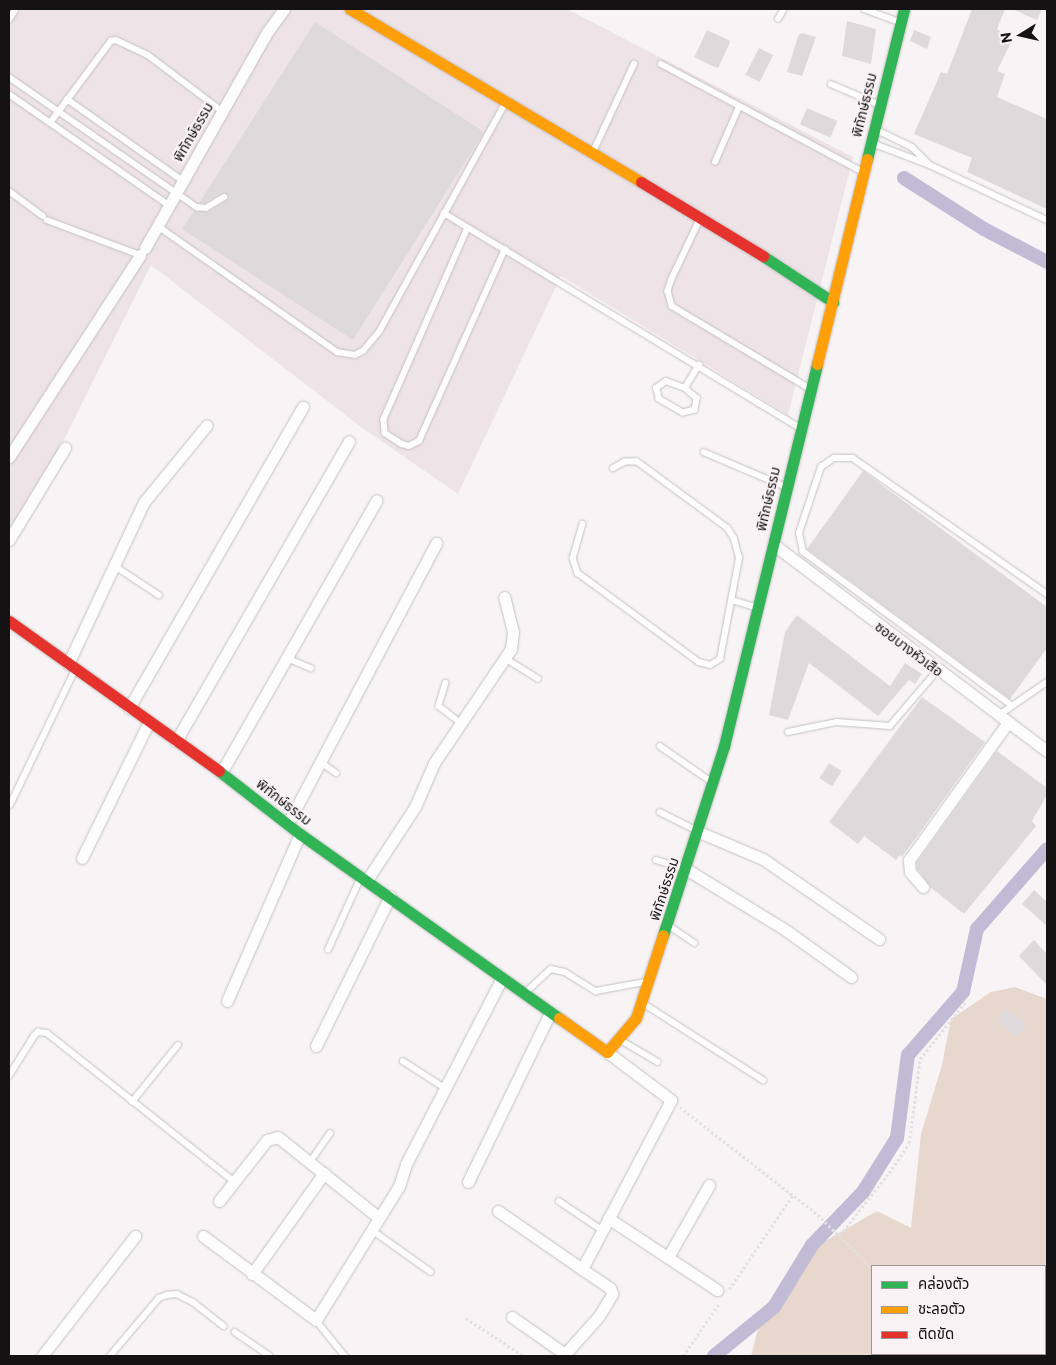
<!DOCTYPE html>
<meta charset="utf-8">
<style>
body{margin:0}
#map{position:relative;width:1056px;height:1365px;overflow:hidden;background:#f8f4f6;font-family:Commissioner,"Noto Sans Thai",sans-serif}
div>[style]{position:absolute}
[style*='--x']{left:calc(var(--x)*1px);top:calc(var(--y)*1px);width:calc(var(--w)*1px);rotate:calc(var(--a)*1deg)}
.built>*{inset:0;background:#eee3e7}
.green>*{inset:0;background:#e7d7cd}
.canal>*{height:14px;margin:-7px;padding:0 7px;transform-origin:7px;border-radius:7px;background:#c1bbd6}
.building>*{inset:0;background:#dedadb;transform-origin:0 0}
.path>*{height:2.5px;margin-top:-1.25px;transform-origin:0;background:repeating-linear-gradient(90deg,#e2e1e2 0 2.5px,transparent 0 5px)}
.roads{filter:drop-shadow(0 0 1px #c3c0c1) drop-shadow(0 0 1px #c3c0c1)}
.lane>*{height:5.5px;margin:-2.75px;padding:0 2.75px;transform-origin:2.75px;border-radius:2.75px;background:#fefdfe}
.street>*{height:11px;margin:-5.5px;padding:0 5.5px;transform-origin:5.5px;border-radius:5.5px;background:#fefdfe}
.fast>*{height:11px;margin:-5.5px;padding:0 5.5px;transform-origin:5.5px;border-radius:5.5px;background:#30b455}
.slow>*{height:11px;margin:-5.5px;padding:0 5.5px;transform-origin:5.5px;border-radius:5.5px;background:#ff9f0a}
.jam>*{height:11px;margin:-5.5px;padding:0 5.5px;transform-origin:5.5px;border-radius:5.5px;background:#e5322d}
span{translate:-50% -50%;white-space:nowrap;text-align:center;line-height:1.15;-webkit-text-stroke:4.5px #faf2f5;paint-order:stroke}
.street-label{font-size:14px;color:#141212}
.frame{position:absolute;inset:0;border:10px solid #141212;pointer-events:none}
.legend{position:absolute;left:871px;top:1265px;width:175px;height:90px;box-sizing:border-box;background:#faf2f5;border:1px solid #9e989a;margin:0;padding:6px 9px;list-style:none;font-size:15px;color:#141212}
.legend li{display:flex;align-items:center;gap:10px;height:25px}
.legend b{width:25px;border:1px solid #9e989a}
.north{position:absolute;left:996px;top:10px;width:50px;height:50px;-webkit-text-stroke:4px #faf2f5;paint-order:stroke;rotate:260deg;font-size:14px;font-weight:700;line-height:20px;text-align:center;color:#141212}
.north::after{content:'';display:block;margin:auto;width:18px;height:22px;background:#141212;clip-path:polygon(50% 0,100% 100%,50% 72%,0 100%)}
</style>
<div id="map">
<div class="built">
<div style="clip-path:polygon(9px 9px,567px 9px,853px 157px,788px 415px,561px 276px,458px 494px,361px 427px,151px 265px,9px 550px)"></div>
</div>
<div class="green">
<div style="clip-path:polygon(1015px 987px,1047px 999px,1047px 1303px,1045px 1306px,1045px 1266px,872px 1266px,872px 1354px,962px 1354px,960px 1356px,751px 1356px,759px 1326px,780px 1285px,808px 1251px,877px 1211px,911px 1228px,921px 1134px,942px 1065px,951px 1019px,991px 992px)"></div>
</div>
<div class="canal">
<div style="--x:904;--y:178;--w:95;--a:32.5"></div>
<div style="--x:984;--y:229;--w:71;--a:27.6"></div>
<div style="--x:714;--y:1356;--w:77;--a:-39.2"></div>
<div style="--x:774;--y:1307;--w:73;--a:-58.5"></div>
<div style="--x:812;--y:1245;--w:74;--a:-46.1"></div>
<div style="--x:863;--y:1192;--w:64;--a:-57.8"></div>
<div style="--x:897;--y:1138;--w:84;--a:-82.5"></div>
<div style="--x:908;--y:1055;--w:84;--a:-48.9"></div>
<div style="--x:963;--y:992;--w:65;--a:-77.5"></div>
<div style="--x:977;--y:929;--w:106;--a:-48.8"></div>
</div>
<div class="building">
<div style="clip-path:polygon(972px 9px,1005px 9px,997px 29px,1012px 40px,997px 71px,1005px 74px,997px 97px,1047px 119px,1047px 209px,967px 172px,972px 158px,914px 134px,941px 72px,947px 74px)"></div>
<div style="clip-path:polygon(1012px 9px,1042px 9px,1037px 20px)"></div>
<div style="clip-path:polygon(847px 21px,876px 29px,871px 64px,842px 56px)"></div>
<div style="clip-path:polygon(315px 22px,484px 132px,353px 340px,182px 229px,194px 211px,208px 212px,228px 200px,228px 195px,223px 192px,205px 203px,199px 203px)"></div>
<div style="left:707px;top:30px;width:26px;height:30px;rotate:25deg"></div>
<div style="clip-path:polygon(914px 30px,931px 37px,927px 49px,910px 41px)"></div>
<div style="clip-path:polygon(802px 33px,816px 37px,802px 76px,787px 72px,798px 36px)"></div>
<div style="left:759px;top:48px;width:16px;height:30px;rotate:27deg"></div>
<div style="left:807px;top:108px;width:33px;height:18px;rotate:23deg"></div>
<div style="clip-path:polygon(863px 471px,1047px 607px,1047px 648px,1010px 699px,807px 549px)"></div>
<div style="clip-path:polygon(797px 615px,890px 686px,905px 663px,922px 674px,915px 684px,909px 680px,878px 716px,809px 663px,788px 720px,769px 715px,785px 632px)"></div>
<div style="clip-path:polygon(922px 697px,985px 742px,902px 857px,900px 855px,896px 860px,864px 836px,858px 844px,829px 822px)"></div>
<div style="clip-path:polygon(997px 751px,1047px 788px,1047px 795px,1032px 821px,1036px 826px,964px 914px,930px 887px,917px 868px,917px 862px)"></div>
<div style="left:829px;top:763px;width:15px;height:18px;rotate:32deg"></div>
<div style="clip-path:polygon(1034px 890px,1047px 902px,1047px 926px,1022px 904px)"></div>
<div style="clip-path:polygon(1034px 940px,1047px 954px,1047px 985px,1019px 956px)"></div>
<div style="left:1006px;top:1009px;width:26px;height:16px;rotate:37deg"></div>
</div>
<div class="path">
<div style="--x:680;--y:1107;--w:175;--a:38"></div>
<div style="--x:818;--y:1215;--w:76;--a:44.5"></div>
<div style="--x:840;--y:1235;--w:79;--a:-51.7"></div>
<div style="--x:889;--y:1173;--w:36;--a:-56"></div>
<div style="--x:909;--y:1143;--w:85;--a:-82.5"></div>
<div style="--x:920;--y:1059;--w:75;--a:-51.5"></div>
<div style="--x:729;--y:1289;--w:114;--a:-55.8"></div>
<div style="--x:466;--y:1318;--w:69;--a:33.2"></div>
<div style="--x:1019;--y:1354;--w:4;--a:34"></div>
<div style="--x:683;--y:1356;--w:65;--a:-55.6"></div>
</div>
<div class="roads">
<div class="lane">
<div style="--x:864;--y:9;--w:37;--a:20"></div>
<div style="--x:778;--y:19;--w:12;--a:-59"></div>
<div style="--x:9;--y:20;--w:13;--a:-58"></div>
<div style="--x:661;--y:64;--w:229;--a:28.1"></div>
<div style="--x:9;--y:77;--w:229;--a:34.7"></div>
<div style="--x:197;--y:207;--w:9;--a:6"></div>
<div style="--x:206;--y:208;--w:21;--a:-31"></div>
<div style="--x:831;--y:84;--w:51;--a:23.1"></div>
<div style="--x:9;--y:94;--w:195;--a:34.8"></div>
<div style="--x:67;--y:99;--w:141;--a:35.2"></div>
<div style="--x:50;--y:123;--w:102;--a:-53.4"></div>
<div style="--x:111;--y:41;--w:5;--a:-11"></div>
<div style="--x:116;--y:40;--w:35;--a:25"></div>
<div style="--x:148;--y:55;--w:93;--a:37.1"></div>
<div style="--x:877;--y:130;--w:39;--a:26"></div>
<div style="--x:912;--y:147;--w:25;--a:45"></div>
<div style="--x:872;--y:143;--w:62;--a:20.8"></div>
<div style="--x:930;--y:165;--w:129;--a:25.2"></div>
<div style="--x:593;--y:152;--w:97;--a:-65"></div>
<div style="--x:715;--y:162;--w:60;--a:-66.4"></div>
<div style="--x:9;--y:191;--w:42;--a:36.3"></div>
<div style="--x:444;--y:213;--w:415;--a:31.1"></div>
<div style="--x:701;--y:218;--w:68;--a:115.4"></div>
<div style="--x:672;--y:279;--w:13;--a:108"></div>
<div style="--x:668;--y:291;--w:16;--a:75"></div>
<div style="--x:672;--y:306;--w:160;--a:30.9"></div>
<div style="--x:47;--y:220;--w:99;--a:20.6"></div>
<div style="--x:158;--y:226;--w:219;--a:35.1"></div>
<div style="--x:337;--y:352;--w:18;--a:9"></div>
<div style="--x:355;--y:355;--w:9;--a:-27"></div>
<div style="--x:363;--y:351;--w:25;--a:-50"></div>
<div style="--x:379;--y:332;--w:258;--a:-61.1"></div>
<div style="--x:468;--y:228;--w:209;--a:113.7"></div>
<div style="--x:384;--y:419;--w:14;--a:86"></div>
<div style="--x:385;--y:433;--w:20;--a:33"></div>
<div style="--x:402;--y:444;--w:7;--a:16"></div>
<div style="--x:409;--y:446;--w:11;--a:-27"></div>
<div style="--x:419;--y:441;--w:210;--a:-65.9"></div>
<div style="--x:666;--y:381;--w:20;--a:20"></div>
<div style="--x:685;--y:388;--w:16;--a:40"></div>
<div style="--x:697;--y:398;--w:12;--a:99"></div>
<div style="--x:695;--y:410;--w:12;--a:166"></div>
<div style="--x:683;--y:413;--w:28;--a:-150"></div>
<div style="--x:659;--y:399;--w:11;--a:-105"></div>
<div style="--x:656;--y:388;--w:12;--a:-35"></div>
<div style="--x:685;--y:388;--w:27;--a:-59"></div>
<div style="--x:704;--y:452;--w:89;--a:23.1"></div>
<div style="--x:583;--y:524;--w:35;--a:106"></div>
<div style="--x:573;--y:558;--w:16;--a:72"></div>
<div style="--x:578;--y:573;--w:150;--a:36.3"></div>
<div style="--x:699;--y:662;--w:11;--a:15"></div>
<div style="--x:710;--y:665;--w:12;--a:-31"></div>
<div style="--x:720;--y:659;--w:103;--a:-79.3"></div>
<div style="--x:739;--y:558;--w:20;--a:-105"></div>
<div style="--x:734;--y:539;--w:13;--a:-122"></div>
<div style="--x:727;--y:528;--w:112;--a:-143.7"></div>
<div style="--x:637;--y:462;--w:12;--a:180"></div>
<div style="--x:625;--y:462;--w:13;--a:151"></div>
<div style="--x:115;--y:566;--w:53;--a:33.4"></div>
<div style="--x:732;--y:600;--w:24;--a:17"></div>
<div style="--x:287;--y:658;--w:26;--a:23"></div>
<div style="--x:505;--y:658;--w:39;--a:32"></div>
<div style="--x:446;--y:683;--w:24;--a:107"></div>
<div style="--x:439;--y:706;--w:28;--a:38"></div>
<div style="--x:1012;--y:706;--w:260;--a:-143.6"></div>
<div style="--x:803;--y:552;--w:19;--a:-102"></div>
<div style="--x:799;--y:533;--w:70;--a:-71.6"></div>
<div style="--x:821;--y:467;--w:16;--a:-35"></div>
<div style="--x:834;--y:458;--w:19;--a:0"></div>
<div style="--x:853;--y:458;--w:237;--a:35"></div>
<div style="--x:999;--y:715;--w:58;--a:-34.5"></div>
<div style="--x:788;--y:732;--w:50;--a:-11.5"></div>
<div style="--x:837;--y:722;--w:53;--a:4.3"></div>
<div style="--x:890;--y:726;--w:72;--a:-49.5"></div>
<div style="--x:660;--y:746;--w:63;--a:34.7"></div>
<div style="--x:321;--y:762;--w:19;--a:36"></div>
<div style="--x:10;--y:805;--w:150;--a:-64.3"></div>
<div style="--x:660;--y:812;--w:40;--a:26.6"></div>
<div style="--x:656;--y:860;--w:28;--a:17"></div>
<div style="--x:668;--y:925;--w:32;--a:34"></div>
<div style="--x:328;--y:950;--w:78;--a:-65.7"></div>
<div style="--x:525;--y:993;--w:35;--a:-43"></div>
<div style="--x:551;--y:969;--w:14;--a:12"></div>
<div style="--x:565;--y:972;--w:36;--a:32"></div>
<div style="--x:596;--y:991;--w:50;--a:-10.4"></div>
<div style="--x:643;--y:1003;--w:143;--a:32.7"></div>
<div style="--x:619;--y:1039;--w:45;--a:30.5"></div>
<div style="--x:403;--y:1061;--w:50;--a:32.7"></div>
<div style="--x:9;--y:1076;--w:47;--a:-58"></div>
<div style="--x:34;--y:1036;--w:6;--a:-45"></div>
<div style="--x:38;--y:1032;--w:9;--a:6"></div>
<div style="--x:47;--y:1033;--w:238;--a:38.4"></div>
<div style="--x:132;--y:1102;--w:73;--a:-51.1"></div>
<div style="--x:310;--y:1162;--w:35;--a:-55"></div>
<div style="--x:559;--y:1201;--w:52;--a:34"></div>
<div style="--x:372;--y:1230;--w:72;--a:35.4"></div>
<div style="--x:316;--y:1320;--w:46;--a:51.1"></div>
<div style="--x:235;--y:1332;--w:42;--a:34.4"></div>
<div style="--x:110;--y:1356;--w:76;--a:-49.8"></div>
<div style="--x:159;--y:1298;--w:9;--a:-21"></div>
<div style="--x:167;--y:1295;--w:10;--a:-6"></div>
<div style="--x:177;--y:1294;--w:18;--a:27"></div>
<div style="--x:193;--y:1302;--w:39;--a:38"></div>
</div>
<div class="street">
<div style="--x:145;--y:248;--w:249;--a:-60.5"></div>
<div style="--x:268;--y:31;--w:27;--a:-54"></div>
<div style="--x:9;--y:457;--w:241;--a:-57"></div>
<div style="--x:9;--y:540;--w:108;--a:-58.7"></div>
<div style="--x:773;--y:544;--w:343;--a:37.1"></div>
<div style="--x:68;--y:664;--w:179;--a:-64.9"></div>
<div style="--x:144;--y:502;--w:99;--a:-50.7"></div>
<div style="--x:129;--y:708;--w:348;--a:-60"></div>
<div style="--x:176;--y:741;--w:346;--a:-60"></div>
<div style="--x:221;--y:773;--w:314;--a:-60.3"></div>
<div style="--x:288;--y:823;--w:317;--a:-62.1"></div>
<div style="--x:699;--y:832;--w:69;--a:22.9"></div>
<div style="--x:763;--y:859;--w:141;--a:34.6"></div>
<div style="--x:82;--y:858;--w:152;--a:-63.8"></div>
<div style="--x:686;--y:869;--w:119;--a:31.5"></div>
<div style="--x:787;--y:931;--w:79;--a:35.7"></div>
<div style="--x:367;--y:880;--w:87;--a:-56.7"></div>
<div style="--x:415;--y:807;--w:48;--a:-66.6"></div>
<div style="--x:434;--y:763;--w:138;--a:-56"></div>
<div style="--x:511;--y:649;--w:17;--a:-83"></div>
<div style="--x:513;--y:632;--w:36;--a:-104"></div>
<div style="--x:923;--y:887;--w:20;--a:-131"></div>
<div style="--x:910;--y:872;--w:12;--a:-95"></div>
<div style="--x:909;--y:860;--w:170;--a:-54.3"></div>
<div style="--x:227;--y:1001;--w:182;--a:-66.4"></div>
<div style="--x:316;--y:1046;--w:167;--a:-63.7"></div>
<div style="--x:468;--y:1182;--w:188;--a:-64.1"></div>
<div style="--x:219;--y:1201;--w:78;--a:-51.8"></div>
<div style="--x:267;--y:1140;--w:11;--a:-15"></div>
<div style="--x:278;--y:1137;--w:129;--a:38.7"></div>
<div style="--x:498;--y:1211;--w:102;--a:34.6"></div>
<div style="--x:582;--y:1269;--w:191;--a:-62.2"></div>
<div style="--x:671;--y:1100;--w:80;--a:-143.1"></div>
<div style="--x:608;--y:1218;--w:131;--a:33.4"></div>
<div style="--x:203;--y:1236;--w:141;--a:36.6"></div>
<div style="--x:316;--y:1320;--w:158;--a:-58.2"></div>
<div style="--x:399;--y:1186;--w:23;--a:-72"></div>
<div style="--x:406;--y:1164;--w:209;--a:-62.7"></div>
<div style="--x:668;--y:1257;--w:83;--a:-60.3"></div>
<div style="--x:252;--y:1274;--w:124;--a:-54.5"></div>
<div style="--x:512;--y:1317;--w:65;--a:34.9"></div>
<div style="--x:565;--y:1354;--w:51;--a:-48.2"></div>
<div style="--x:599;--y:1316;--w:26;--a:-59"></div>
<div style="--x:612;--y:1294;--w:6;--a:-108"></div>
<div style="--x:610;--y:1288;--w:34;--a:-146"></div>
<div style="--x:42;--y:1356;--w:152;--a:-52.2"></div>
</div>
<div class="fast">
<div style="--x:867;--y:159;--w:154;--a:-76.1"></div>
<div style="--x:763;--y:256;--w:84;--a:33.3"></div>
<div style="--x:219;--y:771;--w:103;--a:37.9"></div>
<div style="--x:300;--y:834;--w:318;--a:35.4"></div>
<div style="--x:663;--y:935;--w:199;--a:-72.1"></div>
<div style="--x:724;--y:746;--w:393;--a:-76.3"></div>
</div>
<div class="slow">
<div style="--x:350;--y:9;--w:339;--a:30.7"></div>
<div style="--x:817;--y:364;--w:211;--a:-76.3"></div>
<div style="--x:559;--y:1018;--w:59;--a:35.3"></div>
<div style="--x:607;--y:1052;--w:45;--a:-49.5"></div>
<div style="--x:636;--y:1018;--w:87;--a:-72"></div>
</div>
<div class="jam">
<div style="--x:641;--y:182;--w:143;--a:31.2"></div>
<div style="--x:9;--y:621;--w:258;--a:35.5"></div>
</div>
</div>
<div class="street-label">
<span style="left:864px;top:105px;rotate:-76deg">พิทักษ์ธรรม</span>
<span style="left:193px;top:132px;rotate:-60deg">พิทักษ์ธรรม</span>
<span style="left:768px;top:499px;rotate:-77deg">พิทักษ์ธรรม</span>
<span style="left:909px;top:649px;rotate:37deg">ซอยบางหัวเสือ</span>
<span style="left:284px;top:802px;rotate:38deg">พิทักษ์ธรรม</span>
<span style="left:664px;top:889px;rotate:-72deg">พิทักษ์ธรรม</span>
</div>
<div class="frame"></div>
<ul class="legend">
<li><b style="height:6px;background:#30b455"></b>คล่องตัว</li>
<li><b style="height:6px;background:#ff9f0a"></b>ชะลอตัว</li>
<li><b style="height:6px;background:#e5322d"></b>ติดขัด</li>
</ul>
<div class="north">N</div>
</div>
